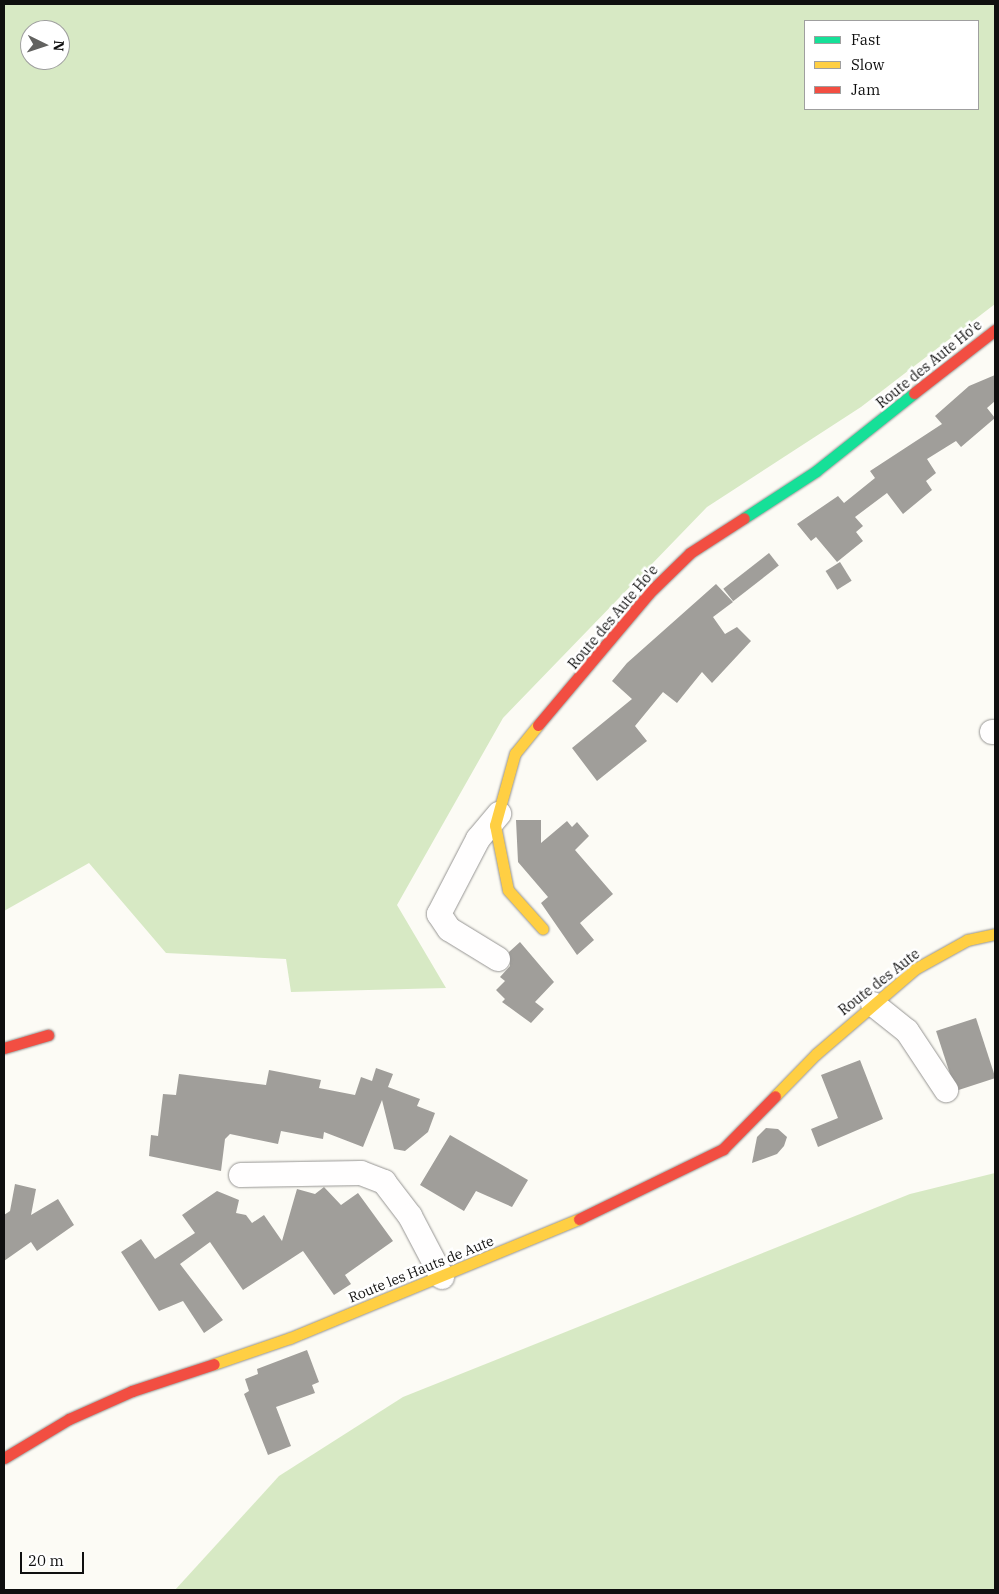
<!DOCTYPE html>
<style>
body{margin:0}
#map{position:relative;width:999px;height:1594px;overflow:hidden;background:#fcfbf5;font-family:"IBM Plex Serif",serif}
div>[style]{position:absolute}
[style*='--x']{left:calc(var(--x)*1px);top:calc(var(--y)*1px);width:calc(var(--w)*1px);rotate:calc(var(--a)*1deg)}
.forest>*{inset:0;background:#d7e9c4}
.building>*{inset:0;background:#a09e9a;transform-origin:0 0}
.roads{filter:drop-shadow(0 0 1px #969593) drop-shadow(0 0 1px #969593)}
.street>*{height:24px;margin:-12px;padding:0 12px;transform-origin:12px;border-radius:12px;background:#fffefe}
.fast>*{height:11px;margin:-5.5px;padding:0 5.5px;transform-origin:5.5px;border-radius:5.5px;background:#16e098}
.slow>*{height:11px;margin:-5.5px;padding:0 5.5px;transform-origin:5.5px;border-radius:5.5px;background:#ffcf43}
.jam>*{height:11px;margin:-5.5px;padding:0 5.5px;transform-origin:5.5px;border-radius:5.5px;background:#f24e42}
span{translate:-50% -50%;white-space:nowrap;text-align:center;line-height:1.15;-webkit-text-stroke:5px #fff;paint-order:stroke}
.street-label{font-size:14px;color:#0f0f0f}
.frame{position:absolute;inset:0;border:5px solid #0f0f0f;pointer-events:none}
.legend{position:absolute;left:804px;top:20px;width:175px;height:90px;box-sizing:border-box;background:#fff;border:1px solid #9f9f9f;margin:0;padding:6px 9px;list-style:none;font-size:15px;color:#0f0f0f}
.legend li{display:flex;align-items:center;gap:10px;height:25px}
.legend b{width:25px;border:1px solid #9f9f9f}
.north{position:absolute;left:20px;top:20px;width:50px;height:50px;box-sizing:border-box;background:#fff;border:1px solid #9f9f9f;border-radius:50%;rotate:94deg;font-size:14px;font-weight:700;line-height:20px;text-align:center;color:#0f0f0f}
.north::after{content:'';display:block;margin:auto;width:18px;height:22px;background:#626260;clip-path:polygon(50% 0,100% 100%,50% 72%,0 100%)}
.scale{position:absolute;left:20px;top:1552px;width:64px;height:22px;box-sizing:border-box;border:2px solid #0f0f0f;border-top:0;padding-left:6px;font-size:15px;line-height:18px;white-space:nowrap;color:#0f0f0f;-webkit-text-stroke:4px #fff;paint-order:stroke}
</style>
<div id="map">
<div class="forest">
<div style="clip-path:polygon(evenodd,4px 4px,995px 4px,995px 304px,861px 407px,707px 507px,503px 718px,397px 905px,446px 988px,291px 992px,286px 959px,166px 953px,89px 863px,4px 911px,4px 4px,805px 21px,978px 21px,978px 109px,805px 109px,805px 21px,4px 4px,30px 30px,60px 30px,60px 60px,30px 60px,30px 30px)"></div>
<div style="clip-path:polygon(995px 1173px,995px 1590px,175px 1590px,279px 1476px,403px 1397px,910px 1194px)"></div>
</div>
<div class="building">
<div style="clip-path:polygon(995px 375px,995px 401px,987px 408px,995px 418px,961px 447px,956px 441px,927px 459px,936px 473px,926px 481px,932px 490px,903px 514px,887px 493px,855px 517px,863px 526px,856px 532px,863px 541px,837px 562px,816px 537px,811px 541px,797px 524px,838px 496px,844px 503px,875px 478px,870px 471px,942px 424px,935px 416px,969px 386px)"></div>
<div style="left:769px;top:553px;width:16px;height:58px;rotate:52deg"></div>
<div style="left:840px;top:562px;width:22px;height:17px;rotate:58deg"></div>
<div style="clip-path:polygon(716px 584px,733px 602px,713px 617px,725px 634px,737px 627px,751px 641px,712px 683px,702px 672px,677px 703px,663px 692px,635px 726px,647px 741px,597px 781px,572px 748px,632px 699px,612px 681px,627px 663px)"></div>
<div style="clip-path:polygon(516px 820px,541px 820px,541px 843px,567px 821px,572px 827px,577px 822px,589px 836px,575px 850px,613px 894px,580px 923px,594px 940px,577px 955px,541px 903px,548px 897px,518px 862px)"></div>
<div style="clip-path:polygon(520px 942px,554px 982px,535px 1002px,544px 1009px,531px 1023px,502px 1002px,505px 999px,496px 990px,505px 981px,500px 977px,510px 966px,509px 952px)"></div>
<div style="left:976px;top:1018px;width:63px;height:42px;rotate:72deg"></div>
<div style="clip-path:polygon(860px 1060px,883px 1119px,818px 1147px,811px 1129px,838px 1118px,821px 1075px)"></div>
<div style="clip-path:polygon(376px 1068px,393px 1074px,388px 1087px,420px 1099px,417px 1106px,435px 1113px,428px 1132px,405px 1151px,394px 1149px,382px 1100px,363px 1147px,324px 1132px,323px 1139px,281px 1131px,278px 1144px,230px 1134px,225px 1139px,221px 1171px,149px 1156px,151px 1135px,158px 1136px,163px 1094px,176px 1095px,179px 1074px,266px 1085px,269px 1070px,321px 1080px,319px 1088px,355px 1095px,361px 1077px,372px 1081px)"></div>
<div style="clip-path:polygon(766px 1128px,778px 1129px,787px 1137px,784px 1146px,777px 1154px,752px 1163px,757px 1137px)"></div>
<div style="clip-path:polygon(450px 1135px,528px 1180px,512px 1207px,476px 1191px,464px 1211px,420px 1185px)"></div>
<div style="clip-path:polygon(15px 1184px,36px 1189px,31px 1215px,58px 1199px,74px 1225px,37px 1251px,31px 1242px,4px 1261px,4px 1215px,10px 1211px)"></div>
<div style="clip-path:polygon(324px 1187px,341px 1205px,358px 1193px,393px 1241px,345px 1275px,351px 1284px,334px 1295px,303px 1251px,243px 1290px,210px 1242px,180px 1264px,223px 1320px,204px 1333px,183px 1301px,159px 1311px,121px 1252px,141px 1239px,155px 1259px,195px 1233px,182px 1215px,217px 1191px,239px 1200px,236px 1213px,246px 1215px,252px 1223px,264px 1215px,282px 1241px,297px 1189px,315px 1194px)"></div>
<div style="clip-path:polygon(307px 1350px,319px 1382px,312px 1385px,315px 1393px,276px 1407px,291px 1446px,268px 1455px,244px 1394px,249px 1391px,245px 1379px,258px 1374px,257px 1369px)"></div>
</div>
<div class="roads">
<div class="street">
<div style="--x:992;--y:732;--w:3;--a:0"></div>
<div style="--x:498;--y:959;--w:57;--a:-148.5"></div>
<div style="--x:449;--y:929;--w:18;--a:-124"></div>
<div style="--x:439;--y:914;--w:85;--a:-62.5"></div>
<div style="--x:478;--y:839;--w:33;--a:-50"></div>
<div style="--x:873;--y:1004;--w:43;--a:38.5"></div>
<div style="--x:907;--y:1031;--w:71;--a:56.5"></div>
<div style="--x:241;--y:1175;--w:120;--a:-1"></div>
<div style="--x:361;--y:1173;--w:25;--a:21"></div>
<div style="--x:384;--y:1182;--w:43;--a:52.6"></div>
<div style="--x:410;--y:1216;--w:69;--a:62.3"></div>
</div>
<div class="fast">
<div style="--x:744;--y:518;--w:86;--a:-33.1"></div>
<div style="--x:816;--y:471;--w:125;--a:-38.5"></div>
</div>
<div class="slow">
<div style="--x:538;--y:725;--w:36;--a:129"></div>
<div style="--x:515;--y:753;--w:75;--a:105.5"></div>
<div style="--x:495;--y:825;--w:66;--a:78.7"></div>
<div style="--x:508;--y:890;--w:52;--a:48.1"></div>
<div style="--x:775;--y:1096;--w:59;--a:-45.7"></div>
<div style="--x:816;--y:1054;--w:130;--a:-40.6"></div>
<div style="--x:915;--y:969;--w:60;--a:-29.1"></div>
<div style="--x:967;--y:940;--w:29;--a:-12"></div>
<div style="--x:214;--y:1364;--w:80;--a:-18.9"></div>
<div style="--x:290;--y:1338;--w:313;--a:-22.4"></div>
</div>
<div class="jam">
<div style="--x:914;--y:393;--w:103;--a:-37.9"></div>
<div style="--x:538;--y:725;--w:172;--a:-49.9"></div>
<div style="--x:649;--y:593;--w:57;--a:-44.3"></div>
<div style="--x:690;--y:553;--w:64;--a:-32.9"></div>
<div style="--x:4;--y:1048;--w:46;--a:-16.5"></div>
<div style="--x:579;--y:1219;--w:160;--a:-25.9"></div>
<div style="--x:723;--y:1149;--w:74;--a:-45.5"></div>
<div style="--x:4;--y:1458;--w:76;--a:-31"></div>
<div style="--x:69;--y:1419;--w:69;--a:-24"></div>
<div style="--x:132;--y:1391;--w:86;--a:-18.2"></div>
</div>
</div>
<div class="street-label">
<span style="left:929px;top:364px;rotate:-39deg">Route des Aute Ho'e</span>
<span style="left:613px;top:617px;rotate:-50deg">Route des Aute Ho'e</span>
<span style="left:879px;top:982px;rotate:-38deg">Route des Aute</span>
<span style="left:421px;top:1269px;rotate:-22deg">Route les Hauts de Aute</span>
</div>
<div class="frame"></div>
<ul class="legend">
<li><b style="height:6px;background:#16e098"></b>Fast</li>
<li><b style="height:6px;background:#ffcf43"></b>Slow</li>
<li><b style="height:6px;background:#f24e42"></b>Jam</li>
</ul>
<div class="north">N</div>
<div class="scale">20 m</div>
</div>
